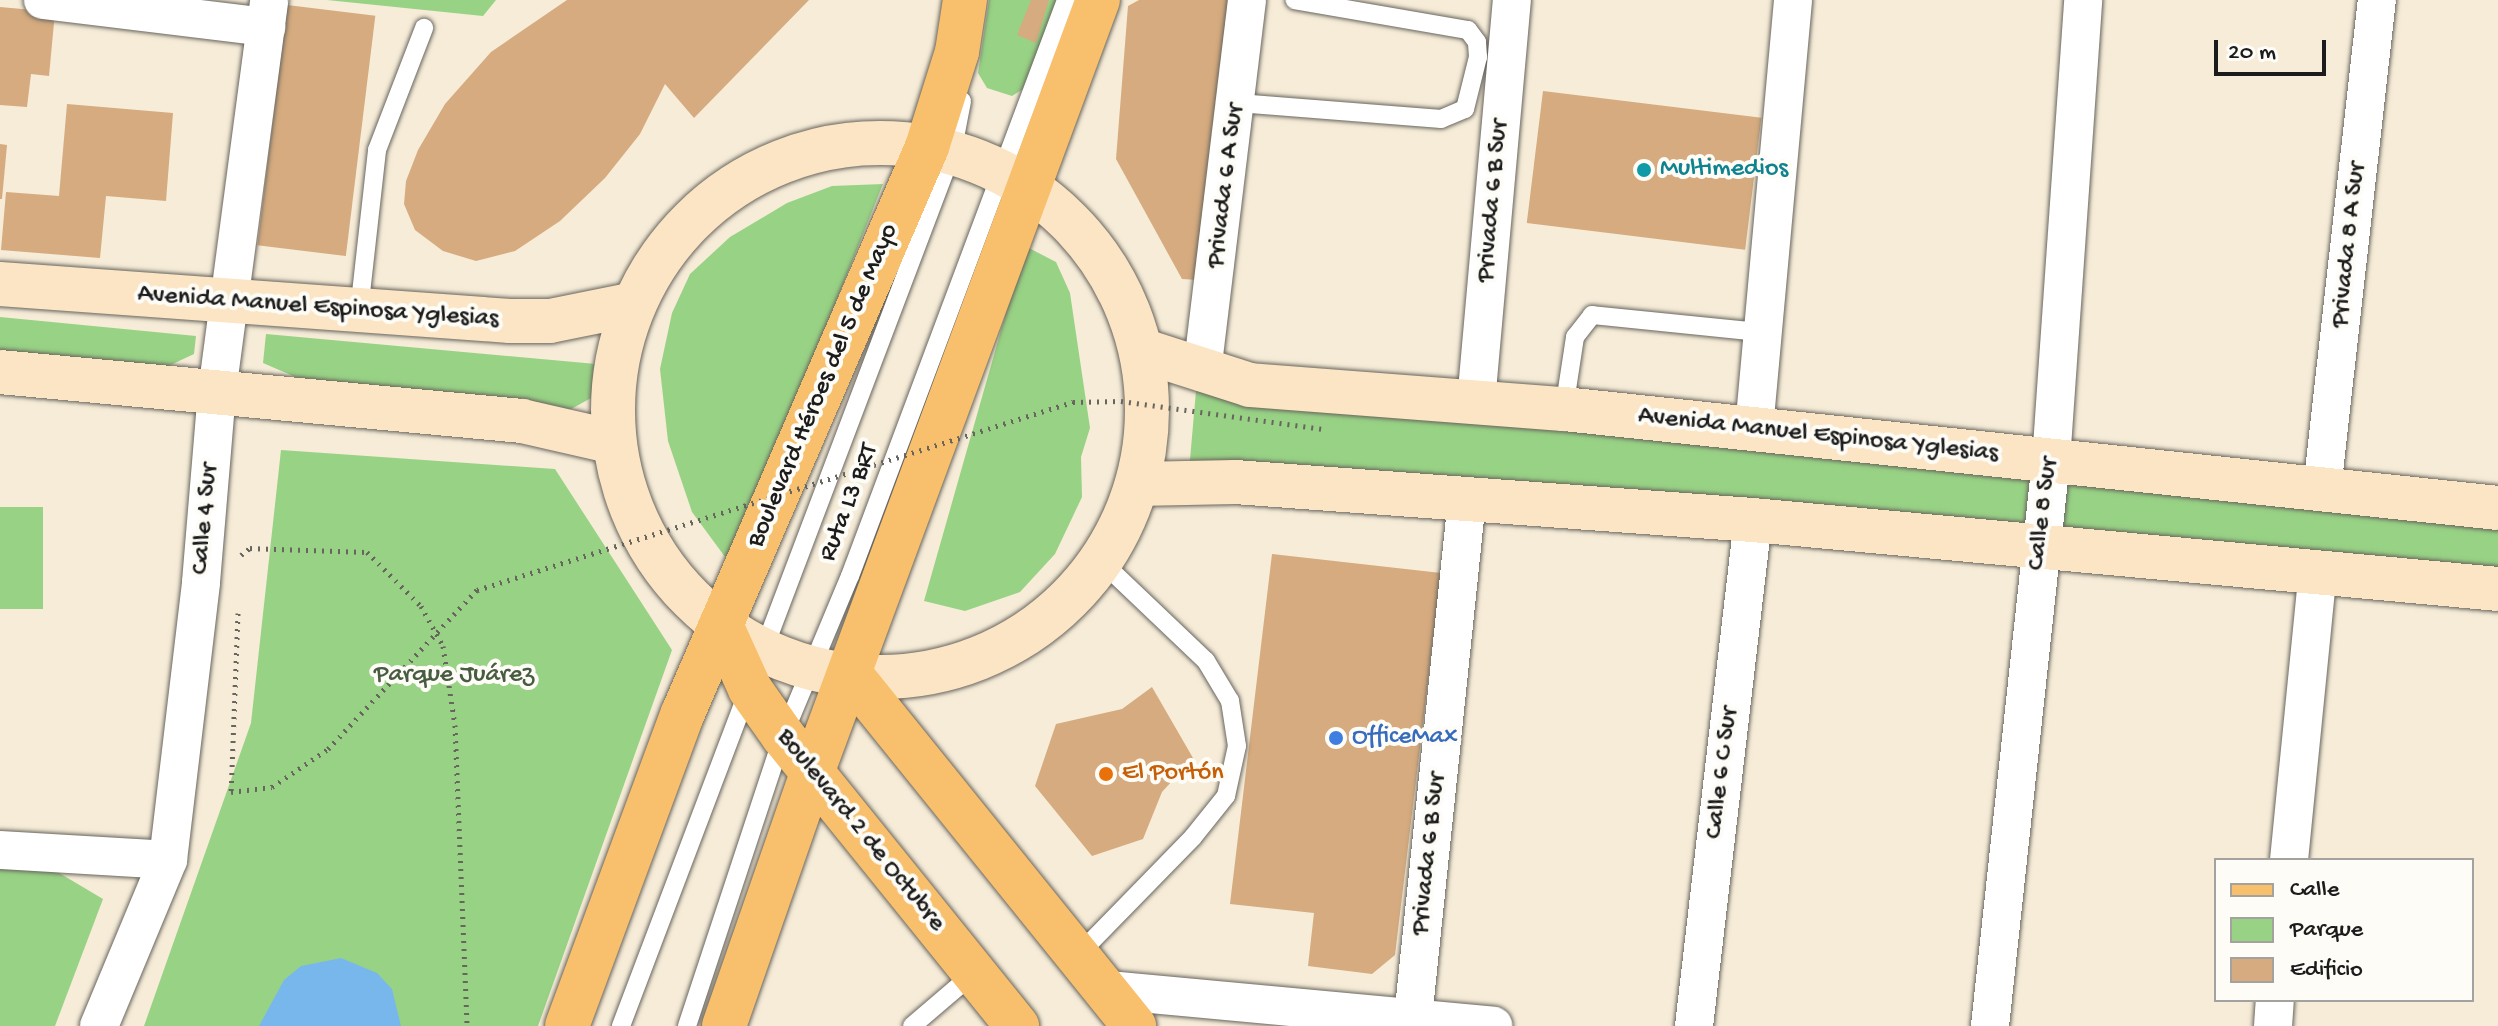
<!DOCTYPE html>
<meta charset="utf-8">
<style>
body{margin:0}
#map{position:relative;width:2498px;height:1026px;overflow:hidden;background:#f6ecd8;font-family:"Gochi Hand",sans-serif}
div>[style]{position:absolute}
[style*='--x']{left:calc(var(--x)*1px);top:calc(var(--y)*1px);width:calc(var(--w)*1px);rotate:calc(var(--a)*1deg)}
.green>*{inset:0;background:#98d285;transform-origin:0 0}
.water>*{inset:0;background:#78b7ec}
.building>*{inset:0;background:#d5ab7f;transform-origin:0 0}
.path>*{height:5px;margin-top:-2.5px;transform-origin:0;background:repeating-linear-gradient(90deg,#68655e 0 2px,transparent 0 8px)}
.roads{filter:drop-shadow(0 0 2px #68655e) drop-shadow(0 0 2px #68655e)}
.service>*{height:18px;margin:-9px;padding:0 9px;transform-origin:9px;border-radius:9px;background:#fff}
.minor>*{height:38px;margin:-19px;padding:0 19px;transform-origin:19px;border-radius:19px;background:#fff}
.secondary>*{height:44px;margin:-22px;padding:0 22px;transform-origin:22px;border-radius:22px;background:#fce5c4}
.secondary>.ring{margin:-22px;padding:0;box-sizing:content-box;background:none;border:44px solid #fce5c4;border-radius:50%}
.primary>*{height:44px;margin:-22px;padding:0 22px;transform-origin:22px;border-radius:22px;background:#f8bf6c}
.path-bridge>*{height:5px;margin-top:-2.5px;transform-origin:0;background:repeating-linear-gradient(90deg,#68655e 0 2px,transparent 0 8px)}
.dots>*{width:22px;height:22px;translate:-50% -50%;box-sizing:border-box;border:4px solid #fdfcf7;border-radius:50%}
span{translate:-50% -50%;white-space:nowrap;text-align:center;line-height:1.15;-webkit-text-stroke:8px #fdfcf7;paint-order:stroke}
.culture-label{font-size:26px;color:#0d838f}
.left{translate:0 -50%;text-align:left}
.street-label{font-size:26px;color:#1c1c1c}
.park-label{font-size:26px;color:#475c41}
.shop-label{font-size:26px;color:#366cbe}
.food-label{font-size:26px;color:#c56008}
.legend{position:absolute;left:2214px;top:858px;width:260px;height:144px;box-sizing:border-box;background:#fdfcf7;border:2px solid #a3a29f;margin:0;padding:10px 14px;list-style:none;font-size:24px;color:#1c1c1c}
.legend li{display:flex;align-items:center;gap:16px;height:40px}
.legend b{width:40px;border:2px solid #a3a29f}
.scale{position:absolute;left:2214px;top:40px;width:112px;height:36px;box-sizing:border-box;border:4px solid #1c1c1c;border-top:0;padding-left:10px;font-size:24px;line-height:28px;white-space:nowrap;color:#1c1c1c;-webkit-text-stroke:6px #fdfcf7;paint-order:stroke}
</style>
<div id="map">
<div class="green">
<div style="clip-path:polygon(327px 0,496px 0,483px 16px)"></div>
<div style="clip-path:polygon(989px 0,1056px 0,1033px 72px,1025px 88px,1012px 96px,987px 88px,978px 73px)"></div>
<div style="clip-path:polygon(883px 184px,731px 565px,692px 512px,668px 441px,660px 369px,672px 313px,690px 274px,730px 237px,787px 203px,832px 186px)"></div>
<div style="clip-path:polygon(1025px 246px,1056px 262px,1070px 293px,1090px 428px,1081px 457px,1082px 497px,1055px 554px,1020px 592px,965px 611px,924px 601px)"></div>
<div style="clip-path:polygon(0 317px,196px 336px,194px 354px,162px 369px,0 352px)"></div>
<div style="clip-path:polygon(266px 334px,596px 364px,593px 397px,562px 414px,330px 392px,263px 363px)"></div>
<div style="left:1196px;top:391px;width:841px;height:77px;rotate:5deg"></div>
<div style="clip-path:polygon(281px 450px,555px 469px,672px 650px,538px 1026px,144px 1026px,251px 723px)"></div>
<div style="clip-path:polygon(2062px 471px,2498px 522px,2498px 573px,2055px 537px)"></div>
<div style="left:0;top:507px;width:43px;height:102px"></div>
<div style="clip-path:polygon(0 857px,39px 861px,103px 899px,55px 1026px,0 1026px)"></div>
</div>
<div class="water">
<div style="clip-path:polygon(341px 958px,377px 973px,392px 989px,401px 1026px,259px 1026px,284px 980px,301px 966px)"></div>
</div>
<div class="building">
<div style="clip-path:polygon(567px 0,809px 0,694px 118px,665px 84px,640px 134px,605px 178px,560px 221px,515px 251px,476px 261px,443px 251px,415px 230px,404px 204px,406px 181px,418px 150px,445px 104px,491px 52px)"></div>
<div style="clip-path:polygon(1031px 0,1049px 0,1036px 43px,1017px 35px)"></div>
<div style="clip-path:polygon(1139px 0,1233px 0,1198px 280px,1182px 279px,1116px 159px,1128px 6px)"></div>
<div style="left:287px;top:5px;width:89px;height:242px;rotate:7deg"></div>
<div style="clip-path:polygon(0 7px,55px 12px,49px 76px,31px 74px,27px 107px,0 105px)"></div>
<div style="left:1543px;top:91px;width:220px;height:133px;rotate:7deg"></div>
<div style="clip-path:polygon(67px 104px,173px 113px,166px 201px,106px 196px,100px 258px,1px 250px,6px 192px,59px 196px)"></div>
<div style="clip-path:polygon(0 144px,7px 145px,2px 199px,0 199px)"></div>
<div style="clip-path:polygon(1272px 554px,1441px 573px,1395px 955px,1372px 974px,1308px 966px,1314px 913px,1230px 904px)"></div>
<div style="clip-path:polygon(1152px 687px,1193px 758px,1162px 792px,1143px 839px,1092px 856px,1035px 786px,1056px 724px,1122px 709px)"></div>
</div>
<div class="path">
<div style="--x:241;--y:555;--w:11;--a:-38"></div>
<div style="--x:250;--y:548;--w:117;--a:2"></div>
<div style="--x:367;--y:552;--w:76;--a:45"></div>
<div style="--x:421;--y:606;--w:46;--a:61.2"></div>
<div style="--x:443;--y:646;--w:80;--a:81.4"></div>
<div style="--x:455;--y:725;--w:301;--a:87.7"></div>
</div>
<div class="roads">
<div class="service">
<div style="--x:1238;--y:103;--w:204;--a:4.5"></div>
<div style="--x:1441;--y:119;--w:26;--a:-23"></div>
<div style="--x:1465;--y:109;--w:54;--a:-76"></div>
<div style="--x:1478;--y:57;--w:15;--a:-94"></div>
<div style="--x:1477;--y:42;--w:15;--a:-127"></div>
<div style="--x:1468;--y:30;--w:176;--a:-170.2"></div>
<div style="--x:359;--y:311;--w:162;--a:-83.6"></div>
<div style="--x:377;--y:150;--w:131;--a:-68.9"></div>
<div style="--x:1564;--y:409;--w:73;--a:-81.3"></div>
<div style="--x:1575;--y:337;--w:28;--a:-52"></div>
<div style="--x:1592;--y:315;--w:169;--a:5.8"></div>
<div style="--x:1078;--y:955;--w:165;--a:-45.7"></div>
<div style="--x:1193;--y:837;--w:53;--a:-51.2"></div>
<div style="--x:1226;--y:796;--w:51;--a:-77.6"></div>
<div style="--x:1237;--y:746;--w:46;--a:-98.8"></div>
<div style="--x:1230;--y:701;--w:47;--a:-121"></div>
<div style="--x:1206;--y:661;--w:145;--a:-136.4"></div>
<div style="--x:621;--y:1026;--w:934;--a:-69.24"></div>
<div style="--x:952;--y:153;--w:53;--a:-79.1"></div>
<div style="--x:687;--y:1026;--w:305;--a:-71.7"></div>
<div style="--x:783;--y:736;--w:173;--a:-67.3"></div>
<div style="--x:850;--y:576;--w:615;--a:-69.44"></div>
<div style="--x:912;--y:1026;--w:82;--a:-40.5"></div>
</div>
<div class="minor">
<div style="--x:43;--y:0;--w:225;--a:6.9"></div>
<div style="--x:1202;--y:372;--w:375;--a:-83.1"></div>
<div style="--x:1476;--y:402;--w:404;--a:-84.9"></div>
<div style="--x:1754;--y:429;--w:431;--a:-84.8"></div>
<div style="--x:2322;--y:489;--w:492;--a:-83.6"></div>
<div style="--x:0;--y:850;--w:168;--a:3.4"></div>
<div style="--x:2289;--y:860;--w:290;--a:-84.3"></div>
<div style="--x:1108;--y:990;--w:387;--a:5.3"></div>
<div style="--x:1413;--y:1018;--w:522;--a:-84.06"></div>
<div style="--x:99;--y:1026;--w:180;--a:-67.4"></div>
<div style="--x:168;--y:860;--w:280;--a:-83.2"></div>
<div style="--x:201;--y:582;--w:191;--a:-85.2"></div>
<div style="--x:217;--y:392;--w:395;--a:-82.4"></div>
<div style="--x:1694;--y:1026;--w:509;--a:-83.35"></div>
<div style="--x:1990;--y:1026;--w:568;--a:-83.84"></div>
<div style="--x:2051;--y:461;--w:462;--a:-86"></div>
<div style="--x:2273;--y:1026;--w:26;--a:-86"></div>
</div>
<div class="secondary">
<div class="ring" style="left:613px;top:143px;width:490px;height:490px"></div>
<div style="--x:0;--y:284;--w:511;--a:4.15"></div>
<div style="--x:510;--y:321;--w:40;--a:0"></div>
<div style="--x:550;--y:321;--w:86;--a:-11.4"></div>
<div style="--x:1141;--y:350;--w:114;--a:17.8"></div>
<div style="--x:1250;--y:385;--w:315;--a:4.4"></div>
<div style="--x:1564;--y:409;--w:939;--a:6.05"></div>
<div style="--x:0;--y:372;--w:524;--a:5.36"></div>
<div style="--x:522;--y:421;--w:94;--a:12.9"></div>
<div style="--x:1137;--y:484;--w:98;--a:-1.2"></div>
<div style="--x:1235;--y:482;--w:519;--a:4.2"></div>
<div style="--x:1753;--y:520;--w:748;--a:5.29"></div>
</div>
<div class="primary">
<div style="--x:721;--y:625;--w:70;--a:65.6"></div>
<div style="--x:750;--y:689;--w:57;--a:54.9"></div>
<div style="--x:783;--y:736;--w:373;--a:51.1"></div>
<div style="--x:851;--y:675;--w:451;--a:51.1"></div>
<div style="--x:567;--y:1026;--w:334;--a:-69.7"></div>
<div style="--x:683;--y:713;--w:616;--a:-66.68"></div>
<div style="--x:927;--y:147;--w:100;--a:-72.5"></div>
<div style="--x:957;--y:52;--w:53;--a:-81.3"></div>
<div style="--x:724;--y:1026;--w:268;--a:-70.8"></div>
<div style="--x:812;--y:773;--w:824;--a:-69.7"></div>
</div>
</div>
<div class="path-bridge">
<div style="--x:238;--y:613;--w:179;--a:92.2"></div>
<div style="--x:231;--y:792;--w:41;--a:-7"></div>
<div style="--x:272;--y:787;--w:68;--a:-34.2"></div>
<div style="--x:328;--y:749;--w:218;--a:-46.9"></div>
<div style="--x:477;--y:590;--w:625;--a:-17.51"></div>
<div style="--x:1073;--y:402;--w:48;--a:-1.2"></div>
<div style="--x:1121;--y:401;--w:204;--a:7.9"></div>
</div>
<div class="dots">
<div style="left:1644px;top:170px;background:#0f9aa8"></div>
<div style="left:1336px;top:738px;background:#3f7fe0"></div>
<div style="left:1106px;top:774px;background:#e8710a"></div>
</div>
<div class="culture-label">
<span class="left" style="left:1660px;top:170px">Multimedios</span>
</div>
<div class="street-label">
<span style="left:1227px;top:186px;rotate:-83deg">Privada 6 A Sur</span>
<span style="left:1494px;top:201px;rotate:-85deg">Privada 6 B Sur</span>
<span style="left:2350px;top:245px;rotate:-84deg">Privada 8 A Sur</span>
<span style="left:318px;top:308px;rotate:4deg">Avenida Manuel Espinosa Yglesias</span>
<span style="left:824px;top:386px;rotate:-67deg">Boulevard Héroes del 5 de Mayo</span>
<span style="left:1818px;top:436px;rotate:6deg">Avenida Manuel Espinosa Yglesias</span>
<span style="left:850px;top:503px;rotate:-69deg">Ruta L3 BRT</span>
<span style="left:2044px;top:514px;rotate:-83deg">Calle 8 Sur</span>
<span style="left:206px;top:519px;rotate:-85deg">Calle 4 Sur</span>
<span style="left:1723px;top:773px;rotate:-83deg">Calle 6 C Sur</span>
<span style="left:860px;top:831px;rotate:51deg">Boulevard 2 de Octubre</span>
<span style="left:1430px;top:854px;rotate:-84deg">Privada 6 B Sur</span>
</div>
<div class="park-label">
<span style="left:454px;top:676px">Parque Juárez</span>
</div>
<div class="shop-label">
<span class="left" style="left:1352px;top:738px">OfficeMax</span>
</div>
<div class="food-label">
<span class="left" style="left:1122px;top:774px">El Portón</span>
</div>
<ul class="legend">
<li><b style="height:10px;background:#f8bf6c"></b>Calle</li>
<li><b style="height:22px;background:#98d285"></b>Parque</li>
<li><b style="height:22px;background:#d5ab7f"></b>Edificio</li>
</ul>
<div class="scale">20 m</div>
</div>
